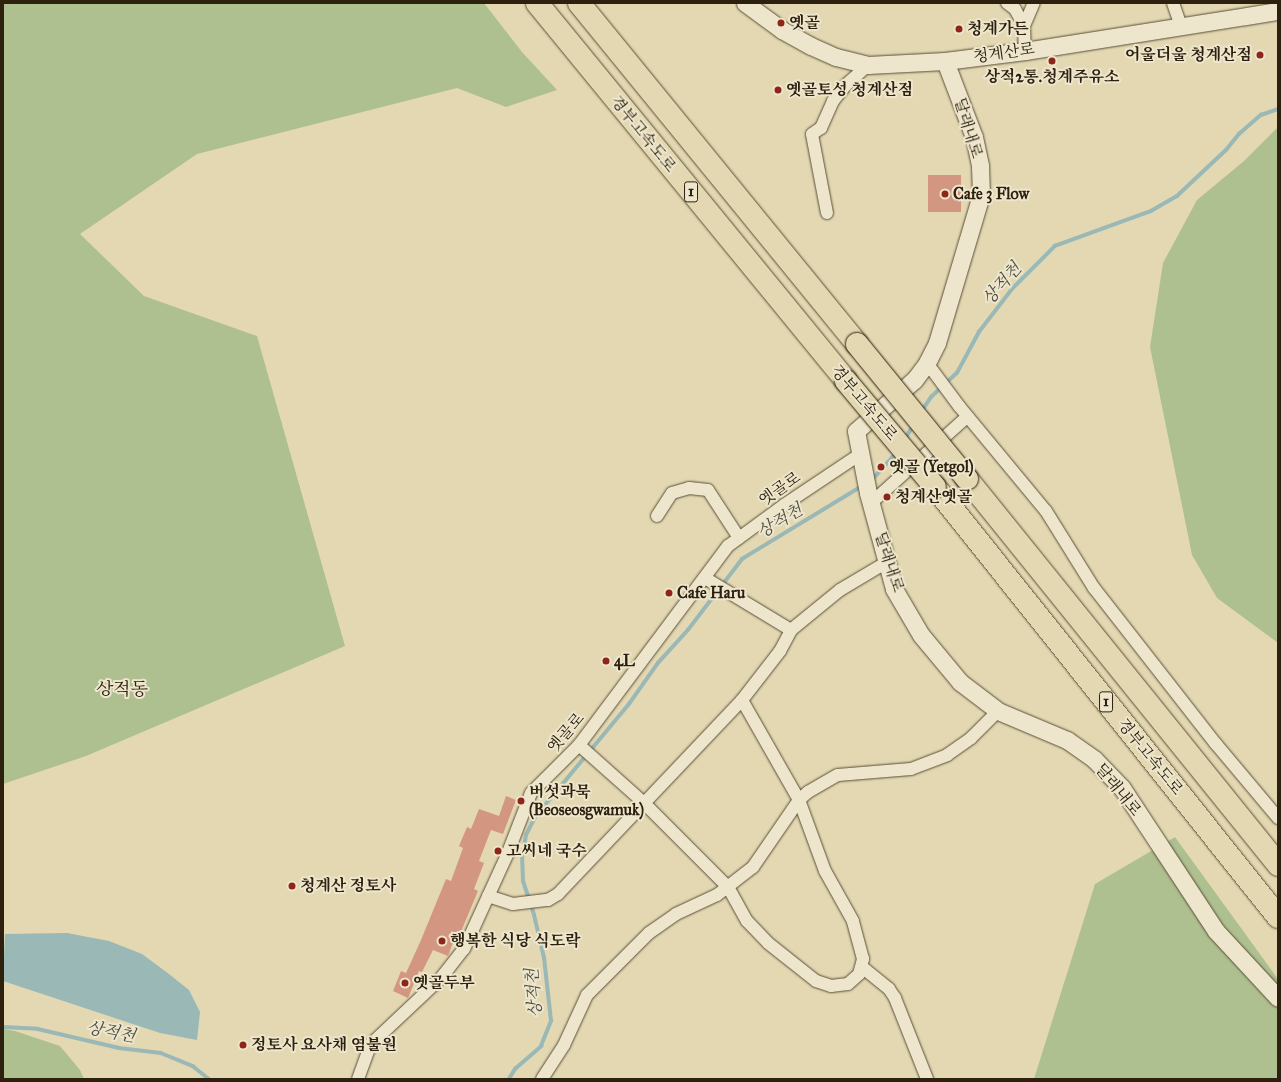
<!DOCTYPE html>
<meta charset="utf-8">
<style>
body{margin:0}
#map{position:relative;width:1281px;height:1082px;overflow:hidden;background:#e3d8b2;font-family:"IM FELL Great Primer","Noto Serif KR",serif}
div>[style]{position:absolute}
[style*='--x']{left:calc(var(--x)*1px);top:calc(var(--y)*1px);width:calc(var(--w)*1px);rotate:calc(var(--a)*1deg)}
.green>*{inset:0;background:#afc090}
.water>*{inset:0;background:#99b8b6}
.stream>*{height:3.5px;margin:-1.75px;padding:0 1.75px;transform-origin:1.75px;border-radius:1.75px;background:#99b8b6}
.building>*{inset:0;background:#d39781;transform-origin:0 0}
.roads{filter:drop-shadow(0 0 1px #5a4e37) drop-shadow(0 0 1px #5a4e37)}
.street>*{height:12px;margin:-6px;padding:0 6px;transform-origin:6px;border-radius:6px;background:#ede6cd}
.secondary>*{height:17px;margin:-8.5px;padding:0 8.5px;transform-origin:8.5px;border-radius:8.5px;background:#ede6cd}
.highway>*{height:22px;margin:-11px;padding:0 11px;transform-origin:11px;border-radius:11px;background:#e3d8b2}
.bridges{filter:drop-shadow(0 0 1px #2d200e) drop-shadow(0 0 1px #2d200e)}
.highway-bridge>*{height:22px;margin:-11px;padding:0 11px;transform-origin:11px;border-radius:11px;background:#e3d8b2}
.dots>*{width:11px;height:11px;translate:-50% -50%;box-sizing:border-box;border:2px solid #ede6cd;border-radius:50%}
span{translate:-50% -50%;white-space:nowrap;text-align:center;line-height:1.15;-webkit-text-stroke:4px #ede6cd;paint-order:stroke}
.shield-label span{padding:1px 3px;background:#ede6cd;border:1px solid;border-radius:3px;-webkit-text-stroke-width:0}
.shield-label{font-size:15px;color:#2d200e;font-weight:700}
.poi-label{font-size:16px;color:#2d200e;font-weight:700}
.left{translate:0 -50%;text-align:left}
.right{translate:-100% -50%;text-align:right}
.street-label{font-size:16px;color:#2d200e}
.water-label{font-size:17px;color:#4d4e40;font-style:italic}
.quarter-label{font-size:18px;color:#2d200e}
.frame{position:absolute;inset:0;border:4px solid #2d200e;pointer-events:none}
</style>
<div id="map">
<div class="green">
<div style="clip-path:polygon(3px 3px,484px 3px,522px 52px,557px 90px,506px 107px,457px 88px,197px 154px,80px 234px,144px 296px,257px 336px,345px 646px,86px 756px,3px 784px)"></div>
<div style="clip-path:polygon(1278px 127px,1278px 643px,1217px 598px,1192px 555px,1150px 347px,1163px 263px,1197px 200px,1244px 161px)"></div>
<div style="clip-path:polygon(1175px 837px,1278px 979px,1278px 1079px,1034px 1079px,1095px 884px)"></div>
<div style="clip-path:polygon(3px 1029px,15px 1031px,60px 1046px,80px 1070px,84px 1079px,3px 1079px)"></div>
</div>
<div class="water">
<div style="clip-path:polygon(67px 933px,109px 941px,142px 954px,169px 974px,189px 990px,200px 1012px,197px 1040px,160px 1033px,3px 981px,5px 934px)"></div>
</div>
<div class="stream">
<div style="--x:921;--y:412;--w:18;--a:-56"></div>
<div style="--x:931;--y:397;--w:35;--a:-43"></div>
<div style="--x:957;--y:373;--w:47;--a:-61.8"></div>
<div style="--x:979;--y:332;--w:54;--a:-52.5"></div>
<div style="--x:1012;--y:289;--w:61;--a:-45"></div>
<div style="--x:1055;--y:246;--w:102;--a:-20"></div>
<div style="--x:1151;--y:211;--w:30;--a:-30"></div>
<div style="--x:1177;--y:196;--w:67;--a:-43.2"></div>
<div style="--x:1226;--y:150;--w:21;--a:-51"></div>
<div style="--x:1239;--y:134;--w:29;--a:-41"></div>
<div style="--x:1261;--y:115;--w:18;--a:-19"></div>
<div style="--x:905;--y:439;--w:17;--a:-59"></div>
<div style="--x:871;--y:481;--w:38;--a:-48"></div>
<div style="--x:3;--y:1027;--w:35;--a:3"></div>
<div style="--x:38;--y:1029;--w:83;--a:13.2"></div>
<div style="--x:119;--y:1048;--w:42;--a:6.8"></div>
<div style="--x:161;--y:1053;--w:35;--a:22"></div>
<div style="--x:193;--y:1066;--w:21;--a:39"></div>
<div style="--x:509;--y:1079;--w:12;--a:-59"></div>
<div style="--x:515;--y:1069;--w:35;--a:-41"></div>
<div style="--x:541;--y:1046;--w:27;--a:-68"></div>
<div style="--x:551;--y:1021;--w:63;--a:-96.3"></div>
<div style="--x:544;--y:958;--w:44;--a:-103.1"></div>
<div style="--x:534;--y:915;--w:35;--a:-108"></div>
<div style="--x:523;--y:882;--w:24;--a:-92"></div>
<div style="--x:522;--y:858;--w:23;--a:-80"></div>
<div style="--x:526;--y:835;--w:20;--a:-63"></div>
<div style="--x:535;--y:817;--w:147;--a:-50.2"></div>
<div style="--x:629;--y:704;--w:50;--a:-54.7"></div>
<div style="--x:658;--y:663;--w:45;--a:-47.7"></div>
<div style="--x:688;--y:630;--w:89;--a:-52.7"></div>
<div style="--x:742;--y:559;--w:140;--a:-31.3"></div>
</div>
<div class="building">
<div style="left:961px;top:175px;width:37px;height:33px;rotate:90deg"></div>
<div style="clip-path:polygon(506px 796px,516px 800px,503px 834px,491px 830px,479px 861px,484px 863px,474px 889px,478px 891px,460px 934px,457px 932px,448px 956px,433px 950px,422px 972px,419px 971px,408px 998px,393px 991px,401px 971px,406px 973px,421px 940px,446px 879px,451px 881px,463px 848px,459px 846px,467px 827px,471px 829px,479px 809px,499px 816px)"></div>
</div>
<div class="roads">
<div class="street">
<div style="--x:1007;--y:3;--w:10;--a:37"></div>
<div style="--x:1015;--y:9;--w:19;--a:62"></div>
<div style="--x:1024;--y:26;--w:25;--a:88"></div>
<div style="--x:1173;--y:3;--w:24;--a:71"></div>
<div style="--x:1024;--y:26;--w:25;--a:-67"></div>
<div style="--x:827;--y:213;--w:80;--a:-100.8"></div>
<div style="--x:812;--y:134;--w:11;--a:-34"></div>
<div style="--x:821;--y:128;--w:30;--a:-66"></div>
<div style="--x:833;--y:101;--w:22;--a:-51"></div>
<div style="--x:847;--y:84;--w:28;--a:-42"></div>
<div style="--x:927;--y:363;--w:54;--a:53.3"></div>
<div style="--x:959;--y:406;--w:136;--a:50.4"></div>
<div style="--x:1046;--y:511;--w:91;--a:58.1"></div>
<div style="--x:1094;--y:588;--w:198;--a:52"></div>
<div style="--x:1216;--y:744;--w:97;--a:50"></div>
<div style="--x:871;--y:503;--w:129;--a:-41.9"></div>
<div style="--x:657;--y:516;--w:27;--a:-57"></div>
<div style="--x:672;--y:493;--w:18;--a:-16"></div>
<div style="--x:689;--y:488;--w:19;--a:6"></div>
<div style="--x:708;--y:490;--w:57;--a:57.1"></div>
<div style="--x:705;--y:578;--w:100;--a:31.2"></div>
<div style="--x:579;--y:745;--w:87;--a:41.7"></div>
<div style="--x:644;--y:803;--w:119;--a:45"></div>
<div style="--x:728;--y:887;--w:39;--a:61"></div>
<div style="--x:747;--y:921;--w:30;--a:46"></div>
<div style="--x:768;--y:943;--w:61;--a:38.4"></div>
<div style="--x:816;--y:981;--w:16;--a:18"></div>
<div style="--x:831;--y:986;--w:17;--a:-7"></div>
<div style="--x:848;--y:984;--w:15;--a:-42"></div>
<div style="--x:859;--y:974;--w:16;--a:-75"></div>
<div style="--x:863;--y:959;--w:39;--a:-105"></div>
<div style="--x:853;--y:921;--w:57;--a:-119.2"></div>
<div style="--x:825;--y:871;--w:76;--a:-110.1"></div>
<div style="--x:799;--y:800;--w:115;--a:-119.7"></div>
<div style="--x:488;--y:896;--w:26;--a:18"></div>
<div style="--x:513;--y:904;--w:35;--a:-7"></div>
<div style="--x:548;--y:900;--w:12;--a:-31"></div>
<div style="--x:558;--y:894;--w:267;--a:-46.5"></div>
<div style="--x:742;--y:700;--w:62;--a:-52.2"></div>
<div style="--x:780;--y:651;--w:24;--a:-62"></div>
<div style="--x:791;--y:630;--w:63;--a:-39.2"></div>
<div style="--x:840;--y:590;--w:55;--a:-30.8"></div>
<div style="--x:862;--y:967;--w:35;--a:39"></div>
<div style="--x:889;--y:989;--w:11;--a:56"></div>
<div style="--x:895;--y:998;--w:87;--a:68.4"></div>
<div style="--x:358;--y:1079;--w:37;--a:-70"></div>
<div style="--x:371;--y:1044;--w:96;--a:-43.3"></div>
<div style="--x:441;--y:978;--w:37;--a:-52"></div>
<div style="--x:464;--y:949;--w:103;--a:-65.4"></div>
<div style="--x:507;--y:855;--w:66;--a:-68.8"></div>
<div style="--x:531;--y:793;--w:68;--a:-45"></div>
<div style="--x:579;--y:745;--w:249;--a:-53.2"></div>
<div style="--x:728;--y:546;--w:69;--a:-36.2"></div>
<div style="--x:784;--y:505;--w:90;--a:-33.7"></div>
<div style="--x:542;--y:1079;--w:40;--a:-57.1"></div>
<div style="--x:564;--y:1045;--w:55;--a:-65.3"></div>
<div style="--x:587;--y:995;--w:88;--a:-45"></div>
<div style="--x:649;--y:933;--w:33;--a:-35"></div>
<div style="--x:676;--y:914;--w:45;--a:-24.9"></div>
<div style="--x:717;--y:895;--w:46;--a:-37.9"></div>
<div style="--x:753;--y:867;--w:81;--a:-55.5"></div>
<div style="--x:799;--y:800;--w:12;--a:-42"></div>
<div style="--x:808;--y:792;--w:34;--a:-30"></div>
<div style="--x:838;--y:775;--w:73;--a:-4.7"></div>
<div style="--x:911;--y:769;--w:39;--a:-21"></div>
<div style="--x:947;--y:755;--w:29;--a:-35"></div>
<div style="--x:971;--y:738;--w:38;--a:-45"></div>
</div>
<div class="secondary">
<div style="--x:745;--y:3;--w:46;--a:36.1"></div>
<div style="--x:782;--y:30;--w:33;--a:29"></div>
<div style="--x:811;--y:46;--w:27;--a:24"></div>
<div style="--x:836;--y:57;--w:33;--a:14"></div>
<div style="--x:868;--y:65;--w:77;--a:-3"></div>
<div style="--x:945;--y:61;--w:81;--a:-7.1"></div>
<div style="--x:1025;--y:51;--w:256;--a:-9"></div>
<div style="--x:945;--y:61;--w:81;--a:69.1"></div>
<div style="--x:974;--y:137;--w:30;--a:78"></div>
<div style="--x:980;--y:166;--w:29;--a:88"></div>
<div style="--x:981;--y:195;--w:154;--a:106.6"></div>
<div style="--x:937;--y:343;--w:22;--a:117"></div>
<div style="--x:927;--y:363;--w:21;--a:127"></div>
<div style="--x:914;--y:380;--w:77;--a:138.7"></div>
<div style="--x:856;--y:431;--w:63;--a:79"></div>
<div style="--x:868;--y:493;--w:99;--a:74.8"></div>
<div style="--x:894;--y:589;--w:53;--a:59.6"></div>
<div style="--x:921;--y:635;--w:61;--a:50.3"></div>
<div style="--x:960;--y:682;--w:48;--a:37.3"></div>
<div style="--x:998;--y:711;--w:75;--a:22.8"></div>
<div style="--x:1067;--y:740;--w:33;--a:35"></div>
<div style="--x:1094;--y:759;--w:40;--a:46"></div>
<div style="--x:1122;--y:788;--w:171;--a:56.7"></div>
<div style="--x:1216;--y:931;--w:91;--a:47.2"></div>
</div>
<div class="highway">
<div style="--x:537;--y:3;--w:488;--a:50.7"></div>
<div style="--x:579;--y:3;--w:440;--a:50.8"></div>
<div style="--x:967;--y:479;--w:496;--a:51.1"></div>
<div style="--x:935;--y:487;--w:550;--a:51.42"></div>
</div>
</div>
<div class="bridges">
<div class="highway-bridge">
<div style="--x:857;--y:344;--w:174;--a:50.8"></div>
<div style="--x:846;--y:381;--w:138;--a:50"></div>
</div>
</div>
<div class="dots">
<div style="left:781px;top:23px;background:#8f2418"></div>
<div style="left:959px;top:29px;background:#8f2418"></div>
<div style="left:1260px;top:55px;background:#8f2418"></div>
<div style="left:1052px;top:61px;background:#8f2418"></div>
<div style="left:778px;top:90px;background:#8f2418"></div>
<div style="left:945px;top:194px;background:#8f2418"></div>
<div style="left:881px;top:467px;background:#8f2418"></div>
<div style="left:887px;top:497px;background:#8f2418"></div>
<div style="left:669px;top:593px;background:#8f2418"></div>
<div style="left:606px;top:661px;background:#8f2418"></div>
<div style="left:521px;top:801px;background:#8f2418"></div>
<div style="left:498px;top:851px;background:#8f2418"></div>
<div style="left:292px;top:886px;background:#8f2418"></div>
<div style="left:442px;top:941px;background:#8f2418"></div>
<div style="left:405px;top:983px;background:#8f2418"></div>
<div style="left:243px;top:1045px;background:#8f2418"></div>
</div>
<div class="shield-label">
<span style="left:691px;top:192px">1</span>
<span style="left:1106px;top:702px">1</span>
</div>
<div class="poi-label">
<span class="left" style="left:789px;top:23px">옛골</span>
<span class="left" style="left:967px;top:29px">청계가든</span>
<span class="right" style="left:1252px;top:55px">어울더울 청계산점</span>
<span style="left:1052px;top:77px">상적2통.청계주유소</span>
<span class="left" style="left:786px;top:90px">옛골토성 청계산점</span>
<span class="left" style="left:953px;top:194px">Cafe 3 Flow</span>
<span class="left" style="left:889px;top:467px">옛골 (Yetgol)</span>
<span class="left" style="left:895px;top:497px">청계산옛골</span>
<span class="left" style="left:677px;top:593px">Cafe Haru</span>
<span class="left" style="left:614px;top:661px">4L</span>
<span class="left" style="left:529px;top:801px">버섯과묵<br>(Beoseosgwamuk)</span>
<span class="left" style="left:506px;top:851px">고씨네 국수</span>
<span class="left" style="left:300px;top:886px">청계산 정토사</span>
<span class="left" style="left:450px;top:941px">행복한 식당 식도락</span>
<span class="left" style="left:413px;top:983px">옛골두부</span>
<span class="left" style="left:251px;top:1045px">정토사 요사채 염불원</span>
</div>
<div class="street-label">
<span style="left:1004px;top:53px;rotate:-8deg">청계산로</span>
<span style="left:968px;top:128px;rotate:73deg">달래내로</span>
<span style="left:643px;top:134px;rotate:51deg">경부고속도로</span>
<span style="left:864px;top:403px;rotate:50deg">경부고속도로</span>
<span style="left:780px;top:489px;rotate:-35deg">옛골로</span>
<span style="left:889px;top:562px;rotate:72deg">달래내로</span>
<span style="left:566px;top:733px;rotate:-49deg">옛골로</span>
<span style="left:1150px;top:757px;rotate:51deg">경부고속도로</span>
<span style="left:1118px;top:790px;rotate:51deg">달래내로</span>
</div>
<div class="water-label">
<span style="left:1002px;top:284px;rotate:-49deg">상적천</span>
<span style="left:780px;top:521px;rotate:-31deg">상적천</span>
<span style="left:534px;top:993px;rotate:-95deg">상적천</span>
<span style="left:111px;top:1032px;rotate:11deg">상적천</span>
</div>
<div class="quarter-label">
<span style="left:122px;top:689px">상적동</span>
</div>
<div class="frame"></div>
</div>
